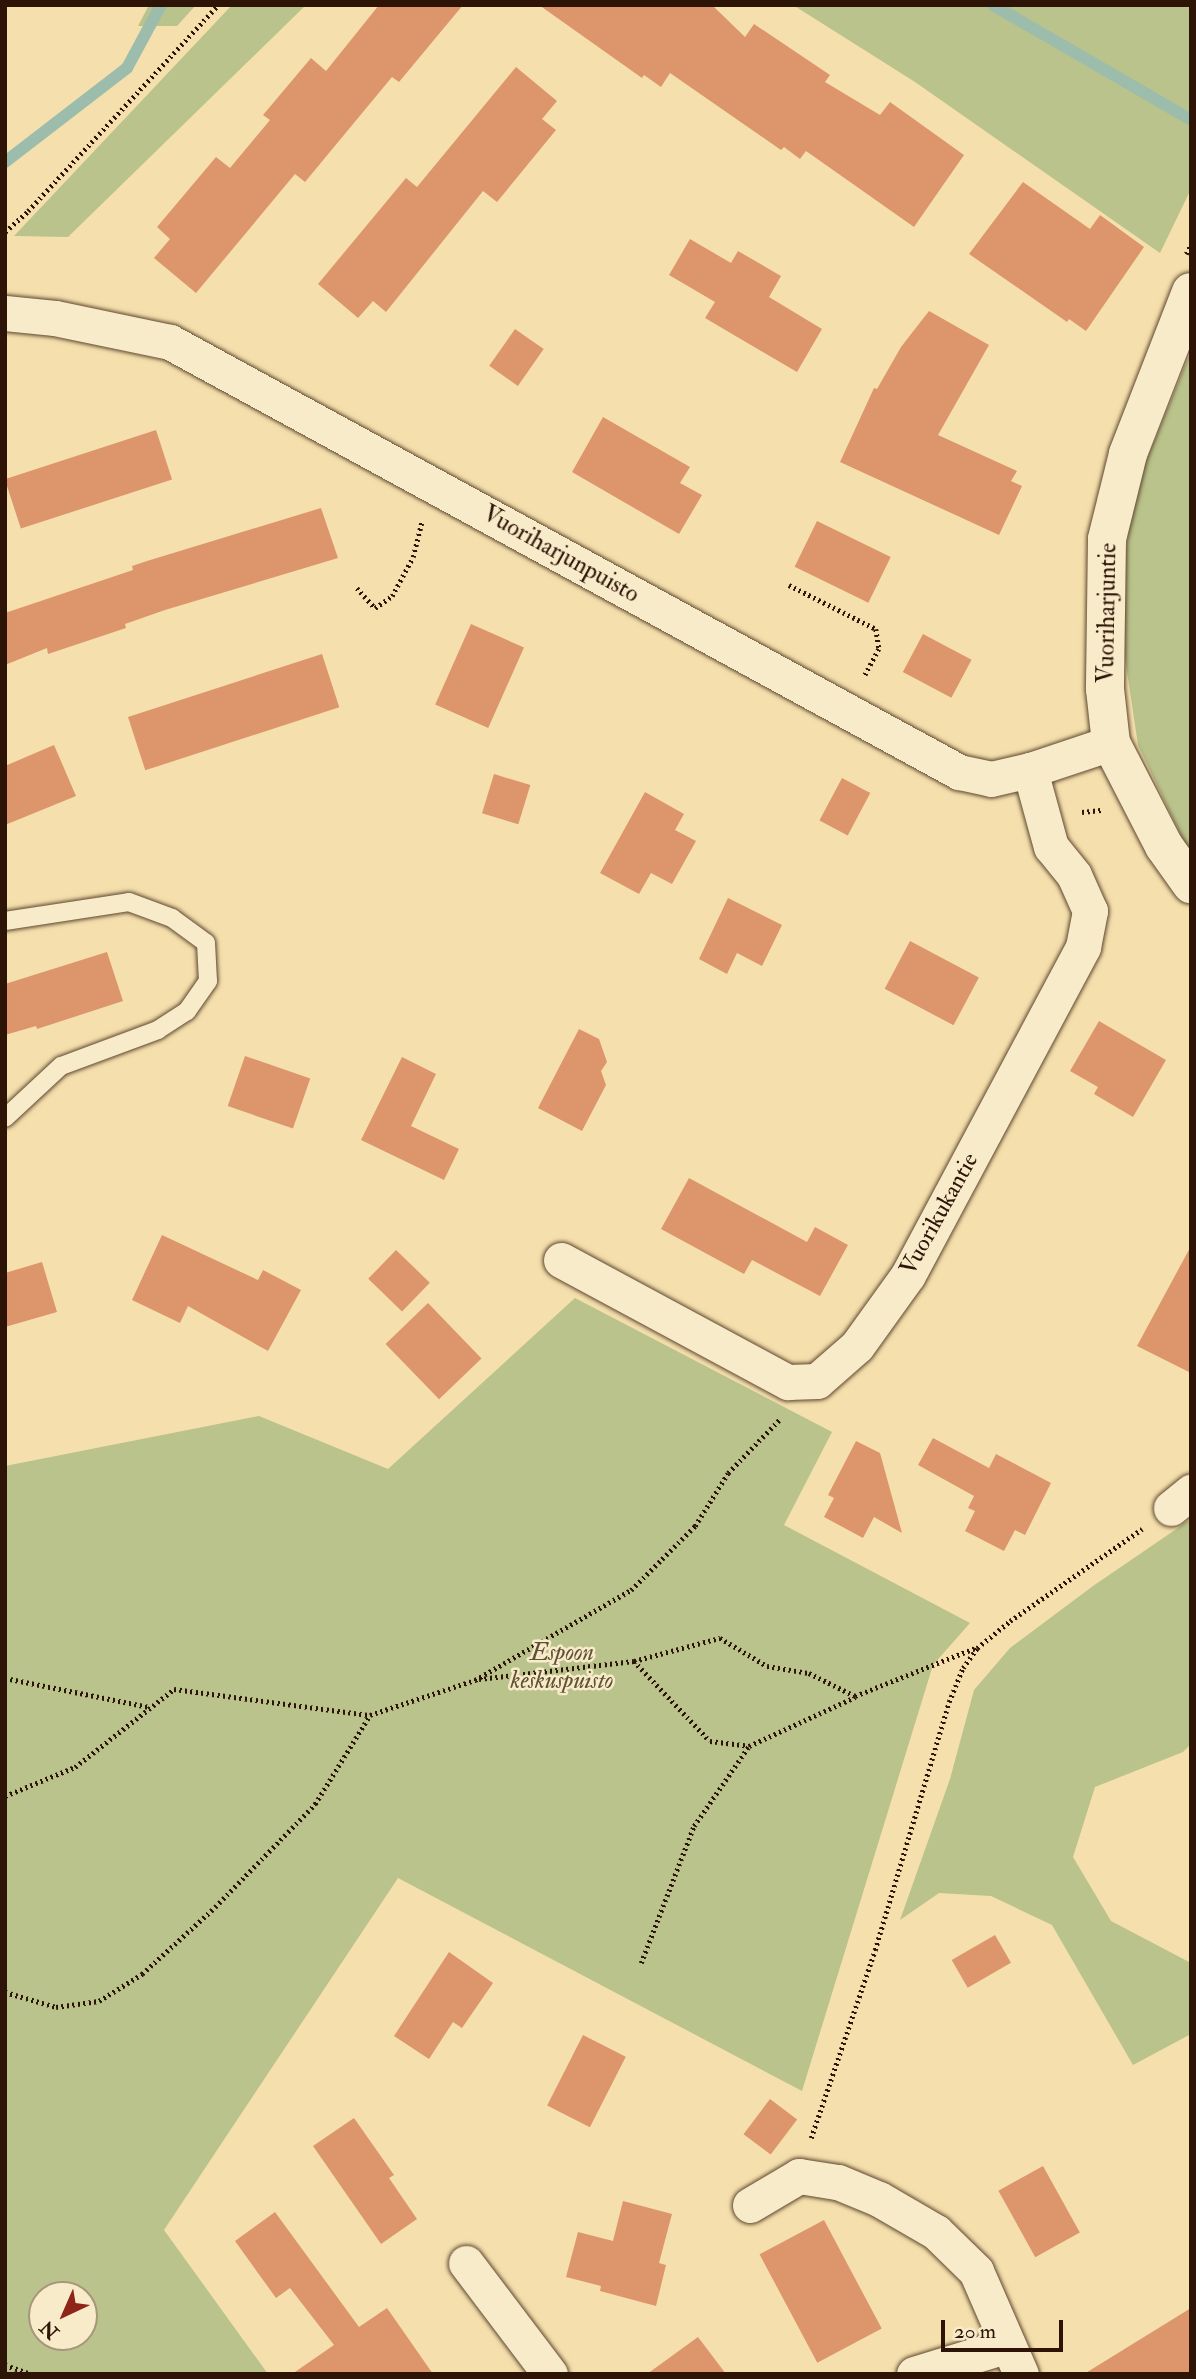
<!DOCTYPE html>
<style>
body{margin:0}
#map{position:relative;width:1196px;height:2379px;overflow:hidden;background:#f5e0ad;font-family:"IM FELL Double Pica",serif}
div>[style]{position:absolute}
[style*='--x']{left:calc(var(--x)*1px);top:calc(var(--y)*1px);width:calc(var(--w)*1px);rotate:calc(var(--a)*1deg)}
.green>*{inset:0;background:#b9c38b}
.stream>*{height:12px;margin:-6px;padding:0 6px;transform-origin:6px;border-radius:6px;background:#9cbdab}
.building>*{inset:0;background:#dd956c;transform-origin:0 0}
.path>*{height:4.5px;margin-top:-2.25px;transform-origin:0;background:repeating-linear-gradient(90deg,#2d1406 0 2px,transparent 0 5.5px)}
.roads{filter:drop-shadow(0 0 2px #5f4730) drop-shadow(0 0 2px #5f4730)}
.service>*{height:18px;margin:-9px;padding:0 9px;transform-origin:9px;border-radius:9px;background:#f8ebca}
.minor>*{height:35px;margin:-17.5px;padding:0 17.5px;transform-origin:17.5px;border-radius:17.5px;background:#f8ebca}
.tertiary>*{height:38px;margin:-19px;padding:0 19px;transform-origin:19px;border-radius:19px;background:#f8ebca}
span{translate:-50% -50%;white-space:nowrap;text-align:center;line-height:1.15;-webkit-text-stroke:5px #f8ebca;paint-order:stroke}
.street-label{font-size:24px;color:#2d1406}
.park-label{font-size:24px;color:#5e5135;font-style:italic}
.frame{position:absolute;inset:0;border:7px solid #2d1406;pointer-events:none}
.north{position:absolute;left:28px;top:2281px;width:70px;height:70px;box-sizing:border-box;background:#f8ebca;border:2px solid #a7957c;border-radius:50%;rotate:224deg;font-size:19px;font-weight:700;line-height:28px;text-align:center;color:#2d1406}
.north::after{content:'';display:block;margin:auto;width:24px;height:32px;background:#8f2418;clip-path:polygon(50% 0,100% 100%,50% 72%,0 100%)}
.scale{position:absolute;left:941px;top:2320px;width:122px;height:32px;box-sizing:border-box;border:4px solid #2d1406;border-top:0;padding-left:9px;font-size:21px;line-height:24px;white-space:nowrap;color:#2d1406;-webkit-text-stroke:5px #f8ebca;paint-order:stroke}
</style>
<div id="map">
<div class="green">
<div style="clip-path:polygon(149px 5px,196px 5px,177px 26px,138px 26px)"></div>
<div style="clip-path:polygon(232px 5px,306px 5px,68px 237px,14px 236px)"></div>
<div style="clip-path:polygon(793px 5px,1191px 5px,1191px 189px,1160px 253px,915px 82px)"></div>
<div style="clip-path:polygon(1191px 351px,1191px 856px,1138px 745px,1119px 618px,1132px 496px)"></div>
<div style="clip-path:polygon(evenodd,575px 1298px,832px 1432px,784px 1525px,970px 1623px,933px 1665px,802px 2091px,398px 1878px,164px 2230px,268px 2374px,5px 2374px,5px 1466px,259px 1416px,388px 1469px,575px 1298px,84px 2295px,84px 2337px,42px 2337px,42px 2295px,84px 2295px)"></div>
<div style="clip-path:polygon(1191px 1519px,1191px 1744px,1183px 1752px,1095px 1787px,1073px 1857px,1111px 1921px,1191px 1963px,1191px 2034px,1133px 2065px,1052px 1925px,991px 1896px,939px 1893px,900px 1920px,950px 1779px,974px 1690px,1010px 1648px,1093px 1586px)"></div>
</div>
<div class="stream">
<div style="--x:993;--y:5;--w:229;--a:30.1"></div>
<div style="--x:5;--y:162;--w:154;--a:-37.6"></div>
<div style="--x:127;--y:68;--w:72;--a:-61.6"></div>
</div>
<div class="building">
<div style="clip-path:polygon(379px 5px,463px 5px,399px 82px,392px 77px,305px 182px,295px 174px,196px 293px,154px 258px,170px 239px,157px 227px,216px 157px,230px 168px,270px 120px,263px 115px,311px 58px,326px 71px)"></div>
<div style="clip-path:polygon(539px 5px,712px 5px,745px 37px,754px 24px,830px 75px,825px 82px,880px 115px,890px 102px,964px 155px,914px 227px,806px 151px,800px 159px,784px 147px,781px 150px,670px 73px,661px 87px,644px 75px,642px 78px)"></div>
<div style="clip-path:polygon(516px 67px,557px 101px,542px 119px,556px 130px,497px 202px,483px 191px,386px 312px,373px 301px,358px 318px,318px 284px,406px 178px,417px 187px)"></div>
<div style="clip-path:polygon(1023px 182px,1090px 229px,1100px 215px,1144px 247px,1086px 331px,1069px 319px,1067px 322px,969px 254px)"></div>
<div style="clip-path:polygon(690px 239px,731px 263px,738px 251px,781px 276px,769px 297px,822px 329px,797px 372px,705px 318px,715px 302px,669px 275px)"></div>
<div style="clip-path:polygon(929px 311px,989px 345px,938px 435px,1017px 471px,1011px 481px,1022px 486px,999px 535px,840px 462px,874px 388px,877px 389px,901px 347px)"></div>
<div style="left:515px;top:329px;width:35px;height:45px;rotate:35deg"></div>
<div style="clip-path:polygon(603px 417px,690px 467px,680px 483px,702px 495px,679px 534px,572px 472px)"></div>
<div style="left:156px;top:430px;width:52px;height:159px;rotate:72deg"></div>
<div style="clip-path:polygon(321px 508px,338px 558px,165px 610px,125px 624px,126px 628px,48px 654px,47px 648px,5px 665px,5px 613px,133px 570px,132px 566px,147px 561px)"></div>
<div style="left:817px;top:521px;width:82px;height:51px;rotate:26deg"></div>
<div style="left:471px;top:624px;width:58px;height:88px;rotate:24deg"></div>
<div style="left:923px;top:634px;width:55px;height:43px;rotate:28deg"></div>
<div style="left:322px;top:654px;width:56px;height:204px;rotate:72deg"></div>
<div style="clip-path:polygon(54px 745px,76px 796px,5px 825px,5px 766px)"></div>
<div style="left:494px;top:774px;width:38px;height:41px;rotate:17deg"></div>
<div style="left:842px;top:778px;width:32px;height:48px;rotate:28deg"></div>
<div style="clip-path:polygon(645px 792px,684px 814px,675px 830px,696px 841px,672px 884px,651px 873px,639px 894px,600px 873px)"></div>
<div style="clip-path:polygon(728px 898px,782px 925px,762px 966px,737px 953px,727px 974px,699px 959px)"></div>
<div style="left:910px;top:941px;width:78px;height:54px;rotate:28deg"></div>
<div style="clip-path:polygon(107px 952px,123px 1001px,37px 1029px,36px 1026px,5px 1035px,5px 984px)"></div>
<div style="clip-path:polygon(1099px 1021px,1166px 1060px,1133px 1117px,1094px 1094px,1098px 1087px,1070px 1071px)"></div>
<div style="clip-path:polygon(579px 1029px,599px 1039px,607px 1062px,601px 1071px,606px 1085px,582px 1131px,538px 1108px)"></div>
<div style="left:245px;top:1056px;width:69px;height:53px;rotate:19deg"></div>
<div style="clip-path:polygon(402px 1057px,436px 1074px,411px 1126px,459px 1149px,444px 1180px,361px 1140px)"></div>
<div style="clip-path:polygon(689px 1178px,807px 1242px,815px 1227px,848px 1245px,820px 1296px,752px 1260px,744px 1274px,661px 1229px)"></div>
<div style="clip-path:polygon(162px 1235px,258px 1280px,263px 1270px,301px 1290px,268px 1351px,188px 1306px,180px 1323px,132px 1300px)"></div>
<div style="clip-path:polygon(1191px 1246px,1191px 1373px,1137px 1346px)"></div>
<div style="left:396px;top:1250px;width:47px;height:40px;rotate:44deg"></div>
<div style="clip-path:polygon(42px 1262px,57px 1312px,5px 1327px,5px 1273px)"></div>
<div style="left:428px;top:1303px;width:77px;height:59px;rotate:46deg"></div>
<div style="clip-path:polygon(933px 1438px,989px 1468px,996px 1454px,1051px 1483px,1025px 1535px,1015px 1530px,1004px 1551px,965px 1531px,975px 1511px,968px 1508px,974px 1496px,918px 1465px)"></div>
<div style="clip-path:polygon(856px 1441px,880px 1453px,902px 1533px,874px 1517px,863px 1538px,824px 1517px,834px 1498px,828px 1495px)"></div>
<div style="left:995px;top:1935px;width:32px;height:50px;rotate:60deg"></div>
<div style="clip-path:polygon(449px 1952px,493px 1983px,462px 2028px,453px 2022px,429px 2059px,394px 2036px)"></div>
<div style="left:583px;top:2035px;width:48px;height:79px;rotate:27deg"></div>
<div style="left:770px;top:2099px;width:34px;height:44px;rotate:37deg"></div>
<div style="clip-path:polygon(354px 2118px,394px 2175px,389px 2178px,417px 2219px,381px 2244px,313px 2146px)"></div>
<div style="left:1043px;top:2166px;width:76px;height:51px;rotate:61deg"></div>
<div style="clip-path:polygon(623px 2201px,672px 2214px,659px 2263px,666px 2265px,656px 2306px,600px 2291px,601px 2286px,566px 2277px,578px 2232px,613px 2241px)"></div>
<div style="clip-path:polygon(275px 2212px,359px 2327px,387px 2308px,433px 2374px,292px 2374px,334px 2345px,290px 2288px,276px 2298px,235px 2241px)"></div>
<div style="left:824px;top:2220px;width:123px;height:73px;rotate:62deg"></div>
<div style="clip-path:polygon(1191px 2308px,1191px 2374px,1084px 2374px)"></div>
<div style="clip-path:polygon(698px 2337px,726px 2374px,647px 2374px)"></div>
</div>
<div class="path">
<div style="--x:5;--y:232;--w:31;--a:-42"></div>
<div style="--x:28;--y:211;--w:280;--a:-47.3"></div>
<div style="--x:1186;--y:254;--w:11;--a:-63"></div>
<div style="--x:789;--y:585;--w:97;--a:26.8"></div>
<div style="--x:876;--y:629;--w:20;--a:81"></div>
<div style="--x:879;--y:649;--w:30;--a:118"></div>
<div style="--x:357;--y:588;--w:27;--a:48"></div>
<div style="--x:375;--y:608;--w:21;--a:-35"></div>
<div style="--x:392;--y:596;--w:44;--a:-61.7"></div>
<div style="--x:413;--y:557;--w:36;--a:-76"></div>
<div style="--x:1082;--y:812;--w:19;--a:-6"></div>
<div style="--x:634;--y:1661;--w:110;--a:46.5"></div>
<div style="--x:710;--y:1741;--w:39;--a:7"></div>
<div style="--x:749;--y:1746;--w:117;--a:-24.8"></div>
<div style="--x:5;--y:1678;--w:147;--a:11.4"></div>
<div style="--x:479;--y:1679;--w:156;--a:-6.6"></div>
<div style="--x:634;--y:1661;--w:89;--a:-15"></div>
<div style="--x:720;--y:1638;--w:55;--a:30.8"></div>
<div style="--x:767;--y:1666;--w:43;--a:9.5"></div>
<div style="--x:809;--y:1673;--w:51;--a:26.6"></div>
<div style="--x:855;--y:1696;--w:129;--a:-21.8"></div>
<div style="--x:5;--y:1796;--w:76;--a:-22.5"></div>
<div style="--x:75;--y:1767;--w:126;--a:-38.2"></div>
<div style="--x:174;--y:1689;--w:198;--a:7.6"></div>
<div style="--x:370;--y:1715;--w:111;--a:-18.4"></div>
<div style="--x:475;--y:1680;--w:180;--a:-30"></div>
<div style="--x:631;--y:1590;--w:91;--a:-45"></div>
<div style="--x:695;--y:1526;--w:62;--a:-58.1"></div>
<div style="--x:728;--y:1473;--w:76;--a:-46.1"></div>
<div style="--x:641;--y:1963;--w:147;--a:-68.9"></div>
<div style="--x:694;--y:1826;--w:97;--a:-55.5"></div>
<div style="--x:5;--y:1992;--w:53;--a:16.4"></div>
<div style="--x:56;--y:2007;--w:43;--a:-7.9"></div>
<div style="--x:99;--y:2001;--w:51;--a:-32.1"></div>
<div style="--x:142;--y:1974;--w:99;--a:-42.5"></div>
<div style="--x:215;--y:1907;--w:144;--a:-45.8"></div>
<div style="--x:315;--y:1804;--w:105;--a:-58.3"></div>
<div style="--x:811;--y:2138;--w:199;--a:-71.2"></div>
<div style="--x:875;--y:1950;--w:259;--a:-73.4"></div>
<div style="--x:949;--y:1702;--w:37;--a:-68"></div>
<div style="--x:963;--y:1668;--w:24;--a:-55"></div>
<div style="--x:977;--y:1648;--w:43;--a:-39.3"></div>
<div style="--x:1010;--y:1621;--w:161;--a:-34.9"></div>
<div style="--x:5;--y:2365;--w:28;--a:19"></div>
</div>
<div class="roads">
<div class="service">
<div style="--x:5;--y:921;--w:125;--a:-8.7"></div>
<div style="--x:129;--y:902;--w:46;--a:20.4"></div>
<div style="--x:172;--y:918;--w:42;--a:36.3"></div>
<div style="--x:206;--y:943;--w:38;--a:87"></div>
<div style="--x:208;--y:981;--w:37;--a:125"></div>
<div style="--x:187;--y:1011;--w:35;--a:147"></div>
<div style="--x:158;--y:1030;--w:103;--a:159.6"></div>
<div style="--x:61;--y:1066;--w:76;--a:137.1"></div>
</div>
<div class="minor">
<div style="--x:5;--y:313;--w:50;--a:5.7"></div>
<div style="--x:55;--y:318;--w:117;--a:11.8"></div>
<div style="--x:170;--y:342;--w:899;--a:28.59"></div>
<div style="--x:959;--y:772;--w:33;--a:12"></div>
<div style="--x:991;--y:779;--w:40;--a:-13"></div>
<div style="--x:1030;--y:770;--w:85;--a:-18.4"></div>
<div style="--x:561;--y:1260;--w:258;--a:28.3"></div>
<div style="--x:788;--y:1382;--w:29;--a:-2"></div>
<div style="--x:817;--y:1381;--w:53;--a:-41.2"></div>
<div style="--x:857;--y:1346;--w:87;--a:-54.3"></div>
<div style="--x:908;--y:1275;--w:372;--a:-61.9"></div>
<div style="--x:1083;--y:947;--w:37;--a:-79"></div>
<div style="--x:1090;--y:911;--w:39;--a:-114"></div>
<div style="--x:1074;--y:875;--w:36;--a:-129"></div>
<div style="--x:1051;--y:847;--w:80;--a:-105.3"></div>
<div style="--x:1171;--y:1508;--w:26;--a:-39"></div>
<div style="--x:750;--y:2205;--w:57;--a:-30.6"></div>
<div style="--x:799;--y:2176;--w:39;--a:9"></div>
<div style="--x:838;--y:2182;--w:44;--a:22.5"></div>
<div style="--x:879;--y:2199;--w:66;--a:30.1"></div>
<div style="--x:936;--y:2232;--w:56;--a:44.3"></div>
<div style="--x:976;--y:2271;--w:112;--a:66.4"></div>
<div style="--x:466;--y:2263;--w:139;--a:52.9"></div>
<div style="--x:914;--y:2374;--w:98;--a:-17.1"></div>
</div>
<div class="tertiary">
<div style="--x:1191;--y:292;--w:174;--a:111.3"></div>
<div style="--x:1128;--y:454;--w:88;--a:103.9"></div>
<div style="--x:1107;--y:539;--w:150;--a:90.8"></div>
<div style="--x:1105;--y:689;--w:54;--a:83.7"></div>
<div style="--x:1111;--y:743;--w:116;--a:62.8"></div>
<div style="--x:1164;--y:846;--w:47;--a:54.6"></div>
</div>
</div>
<div class="street-label">
<span style="left:561px;top:554px;rotate:29deg">Vuoriharjunpuisto</span>
<span style="left:1107px;top:613px;rotate:-89deg">Vuoriharjuntie</span>
<span style="left:939px;top:1214px;rotate:-61deg">Vuorikukantie</span>
</div>
<div class="park-label">
<span style="left:562px;top:1667px">Espoon<br>keskuspuisto</span>
</div>
<div class="frame"></div>
<div class="north">N</div>
<div class="scale">20 m</div>
</div>
